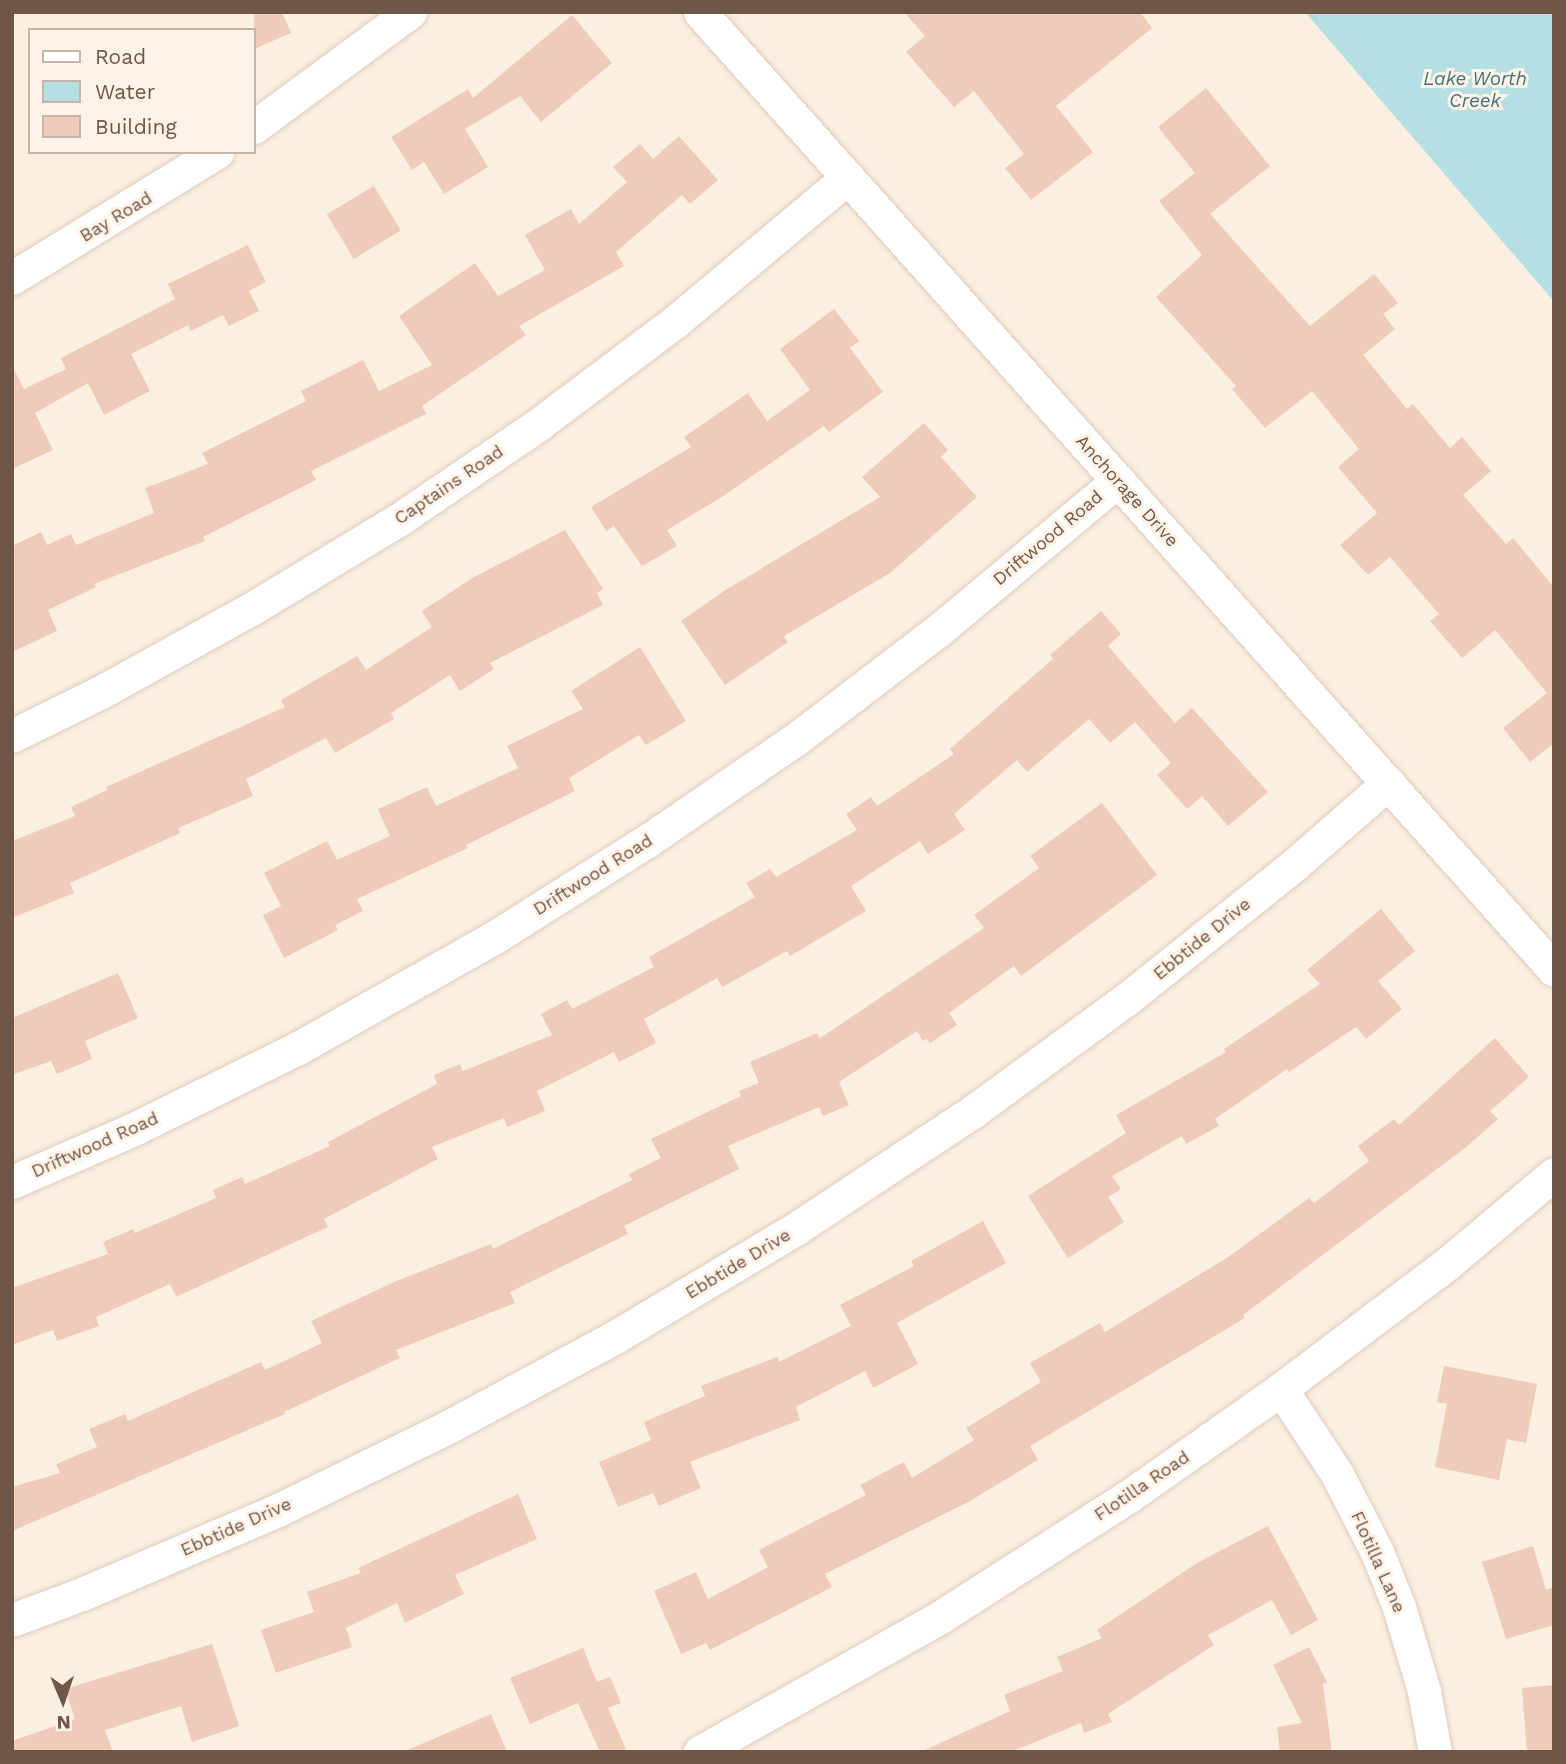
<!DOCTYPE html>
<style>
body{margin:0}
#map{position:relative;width:1566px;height:1764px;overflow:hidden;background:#fbefe0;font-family:"Work Sans",sans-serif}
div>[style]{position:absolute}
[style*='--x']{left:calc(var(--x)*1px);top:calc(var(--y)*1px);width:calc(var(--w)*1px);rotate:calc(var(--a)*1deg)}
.water>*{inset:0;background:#b6dfe3}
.building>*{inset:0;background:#efccb9;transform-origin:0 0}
.roads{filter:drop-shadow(0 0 2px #decbbd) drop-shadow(0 0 2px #decbbd)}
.minor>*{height:33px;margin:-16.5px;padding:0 16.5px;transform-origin:16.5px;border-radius:16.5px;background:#fff}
span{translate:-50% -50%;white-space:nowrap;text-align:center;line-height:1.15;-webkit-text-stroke:6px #fef3e6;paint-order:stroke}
.street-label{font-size:18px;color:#705549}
.water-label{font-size:19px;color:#41757c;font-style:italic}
.frame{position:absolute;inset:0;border:14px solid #705549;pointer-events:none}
.legend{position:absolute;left:28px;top:28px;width:228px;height:126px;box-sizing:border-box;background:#fef3e6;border:2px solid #c5b4a7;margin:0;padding:9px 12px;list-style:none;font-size:21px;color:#705549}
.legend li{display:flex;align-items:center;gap:14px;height:35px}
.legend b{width:35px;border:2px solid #c5b4a7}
.north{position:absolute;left:28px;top:1666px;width:70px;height:70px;-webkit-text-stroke:5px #fef3e6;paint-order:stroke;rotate:178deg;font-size:19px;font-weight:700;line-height:28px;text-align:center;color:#705549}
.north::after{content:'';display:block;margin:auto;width:24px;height:32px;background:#705549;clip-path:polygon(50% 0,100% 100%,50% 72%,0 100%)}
</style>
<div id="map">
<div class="water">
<div style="clip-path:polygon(1305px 12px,1554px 12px,1554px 300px,1552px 299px)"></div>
</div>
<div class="building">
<div style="clip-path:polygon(254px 12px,282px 12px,291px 33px,254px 49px)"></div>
<div style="clip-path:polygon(904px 12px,1140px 12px,1152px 28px,1056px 106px,1093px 152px,1031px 200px,1005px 168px,1024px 154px,974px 91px,954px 107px,906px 52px,925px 36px)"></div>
<div style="clip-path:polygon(572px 15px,612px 63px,541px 122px,520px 96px,465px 129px,488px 167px,444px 194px,424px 162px,412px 170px,391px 137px,468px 89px,473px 98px)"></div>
<div style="clip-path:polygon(1206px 88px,1270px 166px,1210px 214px,1310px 326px,1374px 274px,1398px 303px,1383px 314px,1395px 329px,1363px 355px,1407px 409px,1413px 404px,1450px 448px,1462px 437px,1491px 471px,1463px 495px,1506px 544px,1513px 538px,1554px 587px,1554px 743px,1530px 762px,1503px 728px,1547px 693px,1495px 630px,1462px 658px,1430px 621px,1439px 614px,1390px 557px,1368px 575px,1340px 545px,1377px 513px,1338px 467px,1359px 449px,1312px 391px,1265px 428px,1232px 389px,1236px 386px,1156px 297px,1202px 255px,1159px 201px,1195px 173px,1158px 127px)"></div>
<div style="clip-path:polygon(679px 136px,718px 180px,690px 204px,682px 195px,616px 252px,624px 266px,519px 326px,526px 335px,422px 406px,426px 414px,311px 471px,316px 480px,203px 537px,205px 541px,94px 584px,96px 587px,48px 610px,57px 631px,12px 652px,12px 546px,41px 532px,47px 545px,71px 534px,76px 545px,154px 513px,145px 488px,208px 464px,202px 453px,306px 401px,301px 391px,363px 360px,379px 391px,432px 365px,399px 316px,475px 263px,498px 296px,545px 270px,525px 235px,571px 209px,579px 224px,627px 182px,613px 167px,640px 144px,653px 159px)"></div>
<div style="left:374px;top:186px;width:52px;height:55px;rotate:59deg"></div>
<div style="clip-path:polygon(248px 245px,266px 282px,249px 291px,259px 311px,229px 326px,223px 315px,191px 331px,188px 325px,131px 354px,150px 391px,104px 415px,88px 383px,35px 413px,53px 450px,12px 469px,12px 365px,24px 389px,66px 369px,61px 358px,175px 299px,168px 284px)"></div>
<div style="clip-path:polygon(834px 309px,859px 341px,850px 348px,883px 392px,829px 432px,824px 426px,725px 495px,667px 530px,677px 546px,642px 566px,614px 526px,606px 531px,591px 507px,691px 447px,684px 437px,748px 393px,767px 421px,810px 390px,780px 349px)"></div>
<div style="clip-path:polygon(924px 423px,948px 450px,941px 457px,977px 497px,890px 573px,784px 636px,788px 642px,725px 685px,681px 621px,724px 591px,880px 497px,862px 477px)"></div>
<div style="clip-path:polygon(565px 530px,603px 589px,597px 593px,603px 605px,490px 663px,494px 669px,460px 691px,450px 675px,391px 713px,394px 719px,335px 753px,326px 738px,246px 779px,253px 796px,178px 828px,180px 833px,70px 883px,74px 893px,12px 918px,12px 841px,75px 816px,71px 807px,107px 790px,106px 787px,285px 707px,281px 700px,357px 656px,366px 670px,432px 627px,422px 611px,474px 577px)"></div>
<div style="clip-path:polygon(1101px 611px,1121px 634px,1108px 646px,1175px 723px,1192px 708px,1268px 792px,1228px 826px,1202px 796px,1187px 809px,1157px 775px,1171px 763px,1135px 722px,1110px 743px,1089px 719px,1027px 772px,1017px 760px,954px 814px,965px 830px,928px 854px,920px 841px,851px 886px,866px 911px,790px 956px,787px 951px,722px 987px,717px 978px,644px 1019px,656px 1043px,619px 1062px,614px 1052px,537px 1091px,545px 1111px,507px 1127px,504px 1118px,432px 1147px,438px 1159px,324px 1219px,328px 1227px,176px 1297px,170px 1284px,96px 1317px,99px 1326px,57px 1341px,53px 1330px,12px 1345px,12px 1288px,108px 1254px,103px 1242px,133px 1229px,135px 1233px,216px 1198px,213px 1190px,242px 1177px,245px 1184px,330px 1146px,328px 1142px,437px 1084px,434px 1075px,460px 1064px,463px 1071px,552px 1035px,541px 1014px,567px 1000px,572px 1009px,654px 967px,649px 957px,755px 897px,746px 883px,770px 869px,776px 877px,857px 830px,846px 814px,871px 797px,877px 806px,954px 754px,950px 749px,1053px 659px,1050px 655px)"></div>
<div style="clip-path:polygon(640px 647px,686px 721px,646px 745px,639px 735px,569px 778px,575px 791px,466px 845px,468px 848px,357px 899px,363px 911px,335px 925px,338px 930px,284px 958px,263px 915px,281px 906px,264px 873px,327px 841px,337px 860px,390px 836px,378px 809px,427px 787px,436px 806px,518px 768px,507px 746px,583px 709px,571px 691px)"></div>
<div style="clip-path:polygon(1102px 803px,1157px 875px,1021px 976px,1014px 966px,949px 1013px,957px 1025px,930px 1043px,927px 1039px,923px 1041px,917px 1031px,839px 1082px,849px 1105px,823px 1116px,819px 1107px,728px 1146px,739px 1169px,624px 1226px,628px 1234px,510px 1292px,515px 1303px,396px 1350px,400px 1358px,284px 1412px,285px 1414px,12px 1531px,12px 1487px,60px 1473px,56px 1464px,97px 1447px,89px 1429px,125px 1414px,128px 1421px,261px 1362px,265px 1370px,322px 1343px,311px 1321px,394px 1282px,491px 1244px,493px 1249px,632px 1180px,629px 1174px,661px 1158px,651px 1139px,741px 1096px,739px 1091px,759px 1083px,750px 1062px,817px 1033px,820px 1038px,984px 928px,974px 915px,1039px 868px,1030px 856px)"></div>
<div style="clip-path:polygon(1381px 909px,1415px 951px,1378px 981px,1402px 1009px,1366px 1039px,1356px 1027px,1289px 1072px,1287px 1069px,1215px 1119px,1219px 1126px,1186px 1144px,1182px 1136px,1112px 1176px,1121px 1189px,1108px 1197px,1124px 1222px,1068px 1258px,1028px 1196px,1126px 1133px,1116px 1115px,1226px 1052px,1224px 1049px,1320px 984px,1307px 970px)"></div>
<div style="clip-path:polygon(118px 973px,138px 1018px,85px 1041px,92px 1059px,57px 1074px,51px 1061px,12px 1075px,12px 1018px)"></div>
<div style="clip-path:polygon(1495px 1038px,1529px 1077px,1490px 1111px,1498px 1119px,1465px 1148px,1243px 1315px,1245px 1318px,1030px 1446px,1038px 1460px,970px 1501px,825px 1574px,832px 1587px,710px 1650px,706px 1643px,681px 1654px,654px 1591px,696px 1572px,708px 1599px,768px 1567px,759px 1550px,866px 1495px,860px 1485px,904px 1462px,912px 1478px,974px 1440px,966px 1428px,1041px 1382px,1030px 1363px,1100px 1323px,1105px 1332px,1228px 1257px,1309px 1198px,1314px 1203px,1369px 1161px,1358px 1146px,1394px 1119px,1399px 1125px)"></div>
<div style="clip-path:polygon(983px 1221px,1006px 1263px,897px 1323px,918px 1364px,873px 1388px,865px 1371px,796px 1407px,800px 1420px,690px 1462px,701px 1488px,659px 1506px,653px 1493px,618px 1507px,599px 1462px,651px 1440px,644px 1422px,705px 1396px,701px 1386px,777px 1357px,779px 1362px,851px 1326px,840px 1305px,914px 1266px,911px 1261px)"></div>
<div style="clip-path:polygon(1444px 1366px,1537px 1384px,1526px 1443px,1507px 1439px,1499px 1480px,1435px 1467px,1447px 1404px,1437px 1402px)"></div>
<div style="clip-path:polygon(518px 1494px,537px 1539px,455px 1575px,464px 1594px,405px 1623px,397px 1603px,346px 1628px,352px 1647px,276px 1673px,261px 1630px,314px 1612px,307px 1592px,361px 1573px,358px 1568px)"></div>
<div style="clip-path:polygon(1268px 1526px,1318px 1620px,1291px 1635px,1272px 1600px,1208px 1635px,1214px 1645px,1108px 1714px,1112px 1722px,1084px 1733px,1081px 1723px,1011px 1752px,921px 1752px,1010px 1711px,1004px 1695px,1063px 1671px,1057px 1657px,1102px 1638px,1097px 1630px,1197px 1563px)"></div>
<div style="clip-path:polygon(1533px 1546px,1546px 1590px,1554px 1587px,1554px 1625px,1506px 1639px,1482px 1562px)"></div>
<div style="clip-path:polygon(212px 1644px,239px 1726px,192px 1742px,181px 1706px,105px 1730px,113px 1752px,12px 1752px,12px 1741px,75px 1719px,65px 1689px)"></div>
<div style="clip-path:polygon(1309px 1647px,1327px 1682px,1323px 1684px,1332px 1752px,1280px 1752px,1277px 1727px,1302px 1723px,1273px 1665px)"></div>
<div style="clip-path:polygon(583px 1648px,597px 1682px,610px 1677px,621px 1703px,608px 1708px,626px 1749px,620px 1752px,600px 1752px,578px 1703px,530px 1724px,510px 1678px)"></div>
<div style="clip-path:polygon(1554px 1685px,1554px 1752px,1527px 1752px,1522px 1688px)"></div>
<div style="clip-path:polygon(491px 1714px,507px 1752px,403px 1752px)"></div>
</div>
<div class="roads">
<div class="minor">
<div style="--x:700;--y:12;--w:1283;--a:48.28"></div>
<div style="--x:254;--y:127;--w:194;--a:-36.4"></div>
<div style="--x:12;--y:278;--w:241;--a:-31.6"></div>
<div style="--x:12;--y:736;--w:99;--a:-26.3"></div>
<div style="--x:101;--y:692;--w:171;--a:-29"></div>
<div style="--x:251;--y:609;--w:172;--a:-31.2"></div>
<div style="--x:398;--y:520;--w:171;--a:-34.2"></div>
<div style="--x:539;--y:424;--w:171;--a:-36.9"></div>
<div style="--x:676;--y:321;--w:224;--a:-39.9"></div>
<div style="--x:12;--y:1182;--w:135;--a:-23.5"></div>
<div style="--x:136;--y:1128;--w:181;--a:-26.3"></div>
<div style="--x:298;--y:1048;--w:226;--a:-29.4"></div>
<div style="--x:495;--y:937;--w:180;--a:-32.3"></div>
<div style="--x:647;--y:841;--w:181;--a:-34.4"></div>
<div style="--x:796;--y:739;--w:181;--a:-37.4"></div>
<div style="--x:940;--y:629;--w:232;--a:-39.9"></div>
<div style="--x:1281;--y:1389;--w:102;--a:56.6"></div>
<div style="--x:1337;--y:1474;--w:88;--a:62.9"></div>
<div style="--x:1377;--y:1552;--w:59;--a:68.2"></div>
<div style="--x:1399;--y:1607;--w:88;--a:73.4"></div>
<div style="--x:1424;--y:1691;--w:62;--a:79.8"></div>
<div style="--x:12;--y:1620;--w:75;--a:-20.4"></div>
<div style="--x:82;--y:1594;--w:213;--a:-23.2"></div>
<div style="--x:278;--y:1510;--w:189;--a:-26"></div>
<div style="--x:448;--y:1427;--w:190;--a:-28.3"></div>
<div style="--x:615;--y:1337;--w:212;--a:-30.9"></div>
<div style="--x:797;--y:1228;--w:214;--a:-33.5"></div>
<div style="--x:975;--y:1110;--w:190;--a:-36.2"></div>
<div style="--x:1128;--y:998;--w:213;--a:-38.7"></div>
<div style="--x:1294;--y:865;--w:125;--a:-41.1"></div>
<div style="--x:700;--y:1752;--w:278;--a:-29.3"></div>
<div style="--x:942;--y:1616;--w:222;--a:-32.7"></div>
<div style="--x:1129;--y:1496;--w:186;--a:-35.1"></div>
<div style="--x:1281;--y:1389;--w:209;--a:-37"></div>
<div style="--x:1448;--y:1263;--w:138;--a:-40"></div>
</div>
</div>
<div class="street-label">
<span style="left:116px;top:217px;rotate:-31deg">Bay Road</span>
<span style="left:449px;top:485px;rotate:-34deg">Captains Road</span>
<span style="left:1127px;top:491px;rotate:48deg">Anchorage Drive</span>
<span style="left:1048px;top:538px;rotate:-40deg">Driftwood Road</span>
<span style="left:593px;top:875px;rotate:-32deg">Driftwood Road</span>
<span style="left:1202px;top:939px;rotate:-39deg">Ebbtide Drive</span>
<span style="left:95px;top:1145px;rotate:-24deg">Driftwood Road</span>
<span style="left:738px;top:1264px;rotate:-31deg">Ebbtide Drive</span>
<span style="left:1142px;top:1486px;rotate:-34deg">Flotilla Road</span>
<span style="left:236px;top:1527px;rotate:-24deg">Ebbtide Drive</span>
<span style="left:1378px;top:1562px;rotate:66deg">Flotilla Lane</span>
</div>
<div class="water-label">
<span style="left:1475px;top:90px">Lake Worth<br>Creek</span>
</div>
<div class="frame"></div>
<ul class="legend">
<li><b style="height:9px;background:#fff"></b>Road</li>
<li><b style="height:19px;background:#b6dfe3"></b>Water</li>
<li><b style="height:19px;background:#efccb9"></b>Building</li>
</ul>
<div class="north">N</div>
</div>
